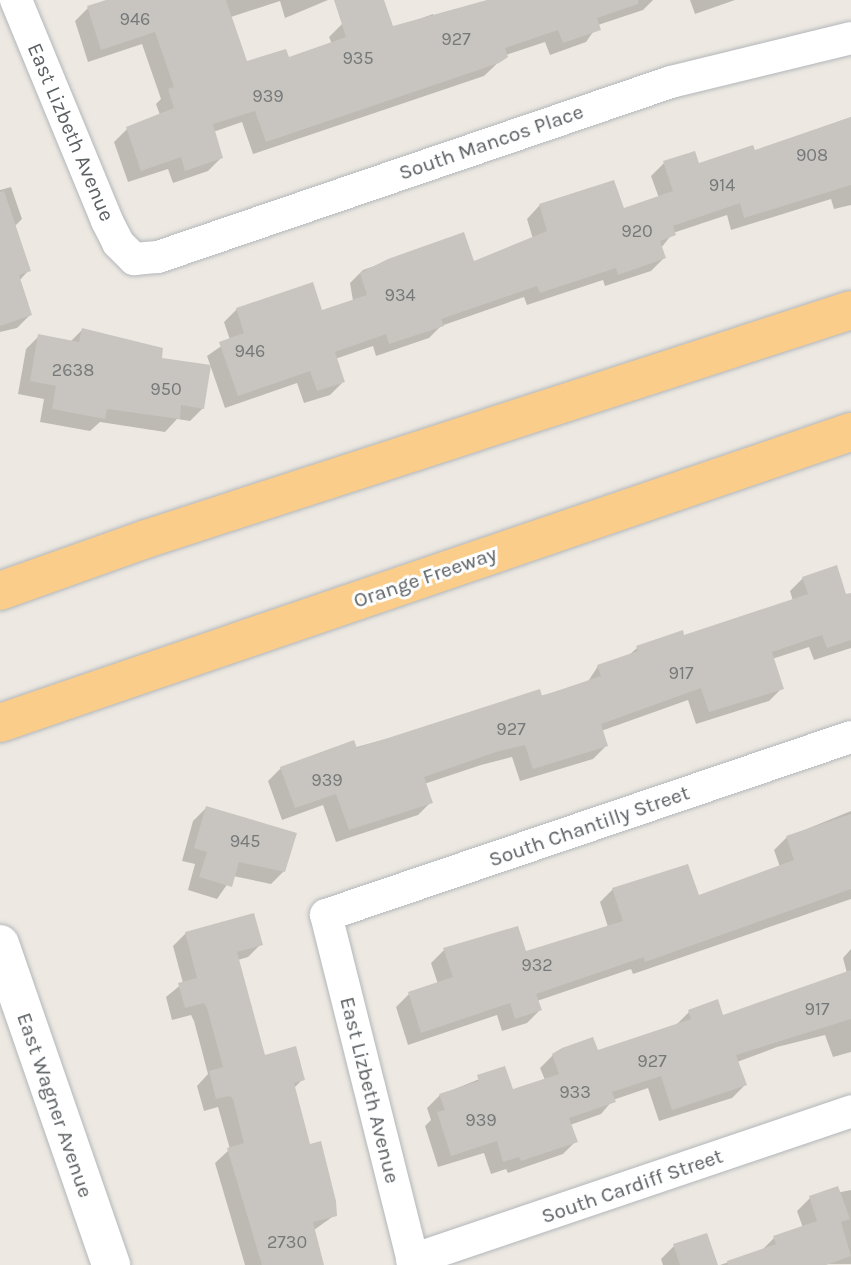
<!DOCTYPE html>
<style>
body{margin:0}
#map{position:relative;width:851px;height:1265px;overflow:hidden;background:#ede9e2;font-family:Karla,sans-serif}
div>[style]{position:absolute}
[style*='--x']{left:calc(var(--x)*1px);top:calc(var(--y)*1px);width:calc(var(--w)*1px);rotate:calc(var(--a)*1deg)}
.shadow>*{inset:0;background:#0003}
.building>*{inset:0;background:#c8c4bf}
.roads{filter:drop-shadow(0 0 2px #b3b6ba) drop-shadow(0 0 2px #b3b6ba)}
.street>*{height:32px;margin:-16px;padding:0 16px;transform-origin:16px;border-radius:16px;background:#fff}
.secondary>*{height:38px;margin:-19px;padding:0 19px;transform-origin:19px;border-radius:19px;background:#fff}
.highway>*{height:38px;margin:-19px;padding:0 19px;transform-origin:19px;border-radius:19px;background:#fbcd8b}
span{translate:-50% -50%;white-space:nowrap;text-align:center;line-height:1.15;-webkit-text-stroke:6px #fff;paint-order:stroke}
.number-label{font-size:18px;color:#76797a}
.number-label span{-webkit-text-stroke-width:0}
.street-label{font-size:21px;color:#5b6063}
</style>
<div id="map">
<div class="shadow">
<div style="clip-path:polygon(111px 0,328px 0,285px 18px,280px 1px,231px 17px,246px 64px,288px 59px,332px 44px,329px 37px,342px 24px,392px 29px,433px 14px,435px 20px,507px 0,653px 0,643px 10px,598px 25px,586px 42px,550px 55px,545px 42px,506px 55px,484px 76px,253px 154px,242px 122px,213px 132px,221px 158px,208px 171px,173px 183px,168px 169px,128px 182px,114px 142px,127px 129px,160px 115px,156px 104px,161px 99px,142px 44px,88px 62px,75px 21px,88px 8px)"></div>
<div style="clip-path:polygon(690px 0,735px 0,695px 14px)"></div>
<div style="clip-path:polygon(851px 117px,851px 205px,834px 209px,831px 199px,731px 230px,727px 215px,673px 233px,661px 248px,664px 258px,651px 271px,605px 286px,603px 280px,527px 305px,524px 297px,441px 326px,429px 338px,376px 356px,373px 346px,335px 359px,343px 382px,330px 395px,304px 403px,297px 383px,225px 408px,207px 356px,230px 340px,224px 322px,237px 309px,321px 312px,353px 301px,350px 283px,363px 270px,463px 234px,472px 263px,533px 239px,527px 219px,539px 206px,613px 182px,623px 210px,659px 198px,651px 176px,664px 163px,698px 165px,754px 152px)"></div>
<div style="clip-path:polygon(11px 187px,22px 219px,14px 227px,29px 270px,19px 281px,30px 315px,17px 328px,0 332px,0 190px)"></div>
<div style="clip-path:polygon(82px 330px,160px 359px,203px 408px,190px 421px,177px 419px,165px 432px,100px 422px,90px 431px,40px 422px,44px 399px,18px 394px,26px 349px,39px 336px,70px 342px)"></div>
<div style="clip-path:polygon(803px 578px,845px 596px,851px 594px,851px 648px,814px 660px,809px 647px,772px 659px,782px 688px,769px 701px,696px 724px,688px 700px,601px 731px,606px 746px,593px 759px,520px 781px,512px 757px,481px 765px,424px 784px,431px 802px,418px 815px,336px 842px,323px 805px,282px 820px,268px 781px,281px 768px,587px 683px,598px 666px,629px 655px,637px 648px,683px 638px,793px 601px,790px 591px)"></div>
<div style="clip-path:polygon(206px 808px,284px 871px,271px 884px,233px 876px,217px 899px,188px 890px,195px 864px,182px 861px,193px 821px)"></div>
<div style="clip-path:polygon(851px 811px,851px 899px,633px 974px,631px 969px,537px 1001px,540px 1010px,527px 1023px,502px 1031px,497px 1015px,408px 1045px,396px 1007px,409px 994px,438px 984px,431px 963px,444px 950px,525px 953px,608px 927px,600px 902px,613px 889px,698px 897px,780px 867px,774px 850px,787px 837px)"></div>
<div style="clip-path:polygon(186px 933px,261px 944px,248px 957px,238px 960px,263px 1057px,303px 1079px,294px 1088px,309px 1146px,335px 1215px,314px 1230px,323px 1265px,245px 1265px,215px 1163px,230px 1149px,218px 1107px,204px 1111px,197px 1086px,208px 1074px,194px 1021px,191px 1015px,172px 1020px,166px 997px,183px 983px,173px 946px)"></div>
<div style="clip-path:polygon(851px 949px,851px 1052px,833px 1057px,825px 1035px,777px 1047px,737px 1062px,745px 1085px,732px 1098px,659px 1121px,648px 1088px,613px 1100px,601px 1114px,570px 1125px,576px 1141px,563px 1154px,508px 1173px,506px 1169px,491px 1174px,484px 1153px,438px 1167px,425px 1126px,431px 1120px,427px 1108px,440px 1095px,504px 1069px,512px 1092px,545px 1080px,540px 1068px,553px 1055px,596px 1052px,676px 1025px,689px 1012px,722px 1017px,847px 973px,843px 958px)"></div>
<div style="clip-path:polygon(851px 1190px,851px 1264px,720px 1265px,761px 1251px,774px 1238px,803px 1228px,797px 1211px,810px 1198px)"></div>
<div style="clip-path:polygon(674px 1246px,716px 1265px,663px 1265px,661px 1259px)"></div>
</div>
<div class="building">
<div style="clip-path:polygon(106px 0,226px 0,247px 61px,286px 49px,289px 57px,346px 37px,334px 0,384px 0,393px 26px,487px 0,638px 0,638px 4px,597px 18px,601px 30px,563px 43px,558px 30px,505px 48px,508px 57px,499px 63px,266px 142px,255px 111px,213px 124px,223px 158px,185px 171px,181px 157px,141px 171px,126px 127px,174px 108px,168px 89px,174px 87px,155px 32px,101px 50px,87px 6px)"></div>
<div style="clip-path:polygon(851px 117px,851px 185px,744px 218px,740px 203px,673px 226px,676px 235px,660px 241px,666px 258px,618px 275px,616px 268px,540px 293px,537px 286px,441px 319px,444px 326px,389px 344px,386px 334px,335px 352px,345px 382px,317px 391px,310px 371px,238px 396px,219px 342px,244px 333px,236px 308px,313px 282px,322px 310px,367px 295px,360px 273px,388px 259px,464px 232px,474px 261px,547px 231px,539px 204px,614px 180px,624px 208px,673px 191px,663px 161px,695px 151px,699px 163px,753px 145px,755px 150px)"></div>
<div style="clip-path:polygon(4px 191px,31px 271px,19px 275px,32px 315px,0 326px,0 192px)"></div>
<div style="clip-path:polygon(82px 328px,163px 348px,162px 358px,211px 365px,204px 409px,181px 405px,180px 419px,107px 409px,105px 419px,52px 409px,56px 386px,30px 381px,38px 334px,79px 342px)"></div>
<div style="clip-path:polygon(837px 565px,846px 594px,851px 593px,851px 640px,827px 648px,822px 635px,772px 652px,784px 689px,709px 712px,701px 688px,601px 724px,608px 746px,533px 769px,525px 745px,496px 752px,424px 777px,433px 803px,349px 830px,336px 794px,295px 808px,280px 767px,354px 740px,357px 748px,540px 689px,542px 696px,601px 676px,597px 665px,638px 651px,636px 646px,683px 630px,684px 635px,808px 594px,802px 577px)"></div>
<div style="clip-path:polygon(206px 806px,297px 833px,285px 872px,239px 862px,232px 887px,199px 877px,207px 852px,194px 848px)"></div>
<div style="clip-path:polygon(851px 814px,851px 889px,645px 962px,644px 957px,536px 994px,542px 1010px,515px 1019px,510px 1003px,421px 1033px,408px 992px,453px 977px,443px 948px,518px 926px,526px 951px,623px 921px,612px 888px,688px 864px,699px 895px,794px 860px,786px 836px)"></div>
<div style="clip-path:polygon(254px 913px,263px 945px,237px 952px,265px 1055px,296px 1046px,305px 1080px,294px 1083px,310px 1144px,321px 1141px,336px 1201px,337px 1216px,313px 1222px,324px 1265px,262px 1265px,227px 1148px,244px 1143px,233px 1099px,230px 1096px,216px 1099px,209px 1071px,223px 1067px,207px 1008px,204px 1003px,185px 1008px,178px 983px,197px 978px,185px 932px)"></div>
<div style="clip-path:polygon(851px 970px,851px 1019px,736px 1055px,747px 1085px,672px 1110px,661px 1076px,612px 1092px,616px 1102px,569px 1118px,578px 1142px,521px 1161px,519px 1157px,503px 1162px,497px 1141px,451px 1156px,437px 1112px,445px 1110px,439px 1094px,479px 1081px,477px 1075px,505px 1066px,513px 1089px,559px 1074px,552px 1054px,562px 1048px,593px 1037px,598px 1050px,691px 1019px,688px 1010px,718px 999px,723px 1015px)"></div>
<div style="clip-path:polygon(838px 1186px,850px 1219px,841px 1222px,851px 1256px,826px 1265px,728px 1265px,727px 1261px,776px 1244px,773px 1236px,817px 1221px,809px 1196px)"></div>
<div style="clip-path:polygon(707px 1233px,718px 1265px,680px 1265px,673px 1244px)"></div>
</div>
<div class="roads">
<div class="street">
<div style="--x:16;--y:0;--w:239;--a:67.6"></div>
<div style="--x:107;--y:221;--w:25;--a:63"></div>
<div style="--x:118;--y:243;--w:23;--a:45"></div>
<div style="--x:134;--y:259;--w:24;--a:-5"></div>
<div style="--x:158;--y:257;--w:542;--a:-18.84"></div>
<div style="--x:671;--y:82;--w:185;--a:-13.7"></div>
<div style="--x:412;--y:1260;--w:464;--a:-18.7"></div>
<div style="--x:414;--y:1265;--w:361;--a:-104.1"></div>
<div style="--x:326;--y:915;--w:554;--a:-18.73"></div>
</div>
<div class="secondary">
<div style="--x:0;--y:944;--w:340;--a:70.9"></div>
</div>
<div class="highway">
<div style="--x:0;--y:591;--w:155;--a:-19.6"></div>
<div style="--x:146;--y:539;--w:741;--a:-17.99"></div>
<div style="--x:0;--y:723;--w:899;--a:-18.88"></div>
</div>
</div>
<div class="number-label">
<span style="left:135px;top:19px">946</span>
<span style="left:456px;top:39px">927</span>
<span style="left:358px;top:58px">935</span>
<span style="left:268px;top:96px">939</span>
<span style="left:812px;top:155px">908</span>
<span style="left:722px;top:185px">914</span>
<span style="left:637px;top:231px">920</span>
<span style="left:400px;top:295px">934</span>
<span style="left:250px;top:351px">946</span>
<span style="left:73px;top:370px">2638</span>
<span style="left:166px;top:389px">950</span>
<span style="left:681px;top:673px">917</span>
<span style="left:511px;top:729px">927</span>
<span style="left:327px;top:780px">939</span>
<span style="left:245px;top:841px">945</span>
<span style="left:537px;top:965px">932</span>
<span style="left:817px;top:1009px">917</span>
<span style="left:652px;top:1061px">927</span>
<span style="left:575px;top:1092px">933</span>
<span style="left:481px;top:1120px">939</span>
<span style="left:287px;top:1242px">2730</span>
</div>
<div class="street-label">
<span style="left:71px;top:132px;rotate:67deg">East Lizbeth Avenue</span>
<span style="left:491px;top:142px;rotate:-19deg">South Mancos Place</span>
<span style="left:425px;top:577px;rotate:-19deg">Orange Freeway</span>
<span style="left:589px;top:826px;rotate:-19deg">South Chantilly Street</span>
<span style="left:370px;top:1090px;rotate:76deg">East Lizbeth Avenue</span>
<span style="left:55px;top:1105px;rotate:71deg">East Wagner Avenue</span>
<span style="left:632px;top:1186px;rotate:-19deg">South Cardiff Street</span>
</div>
</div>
